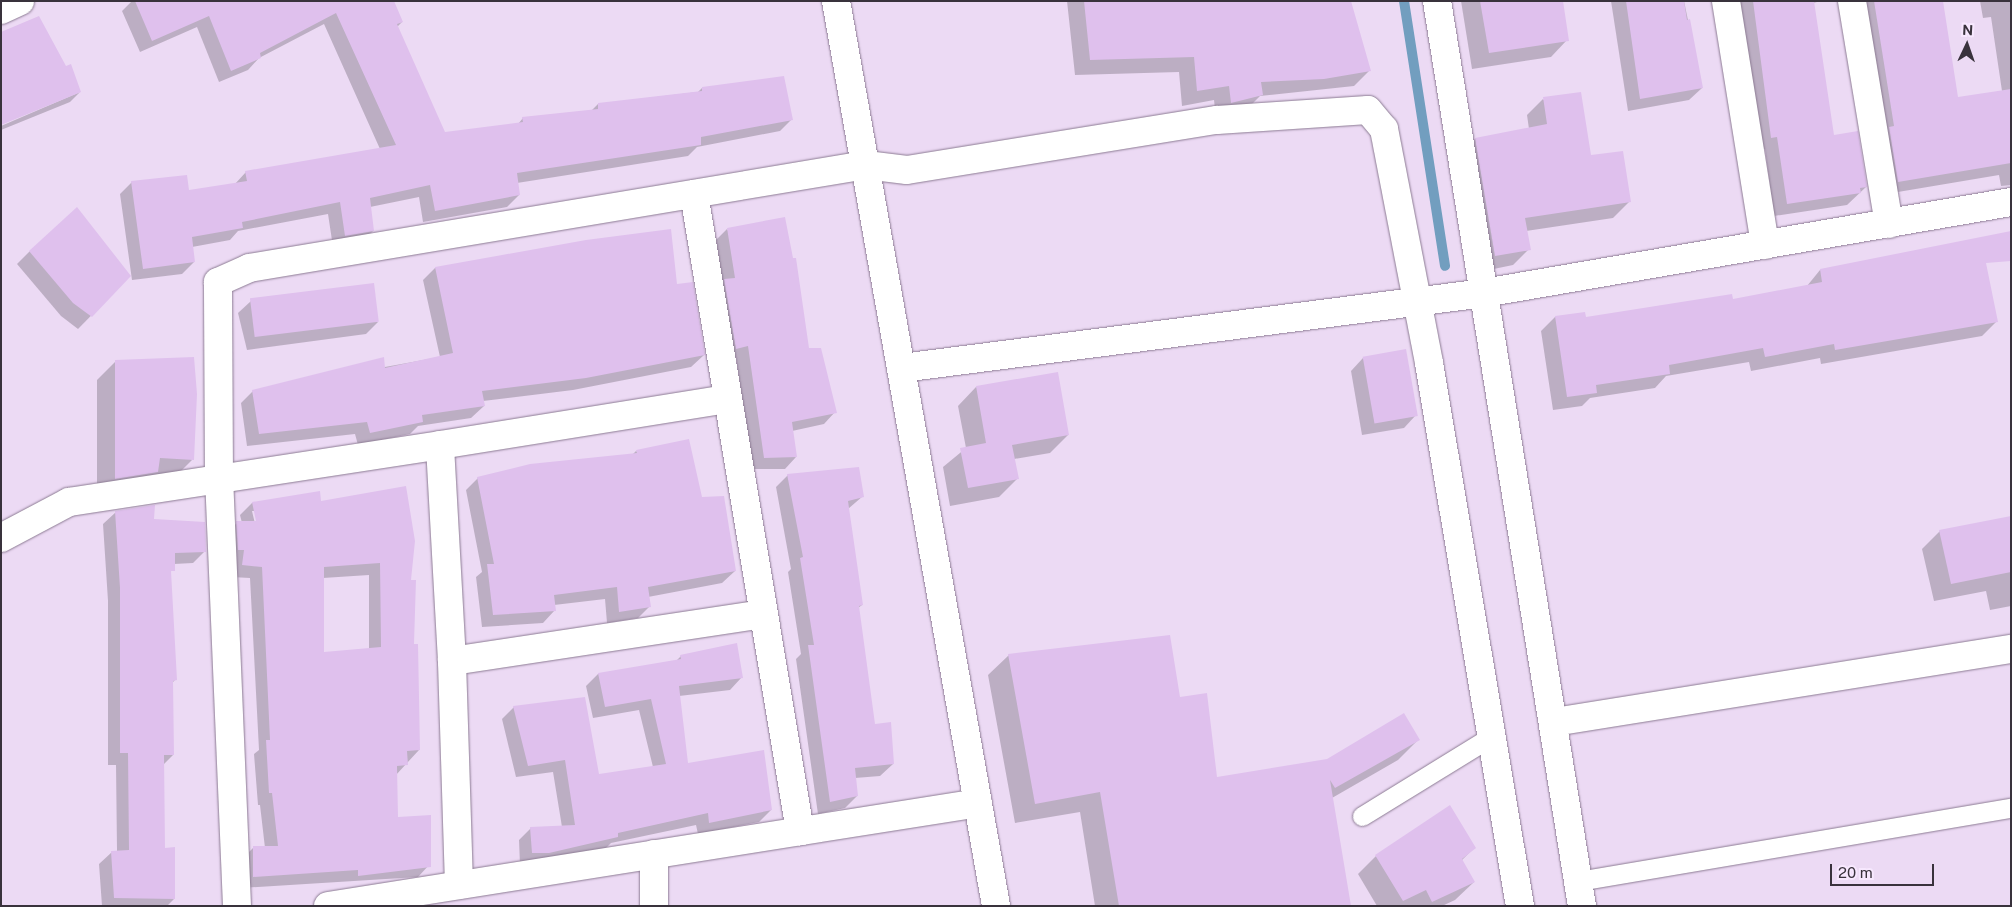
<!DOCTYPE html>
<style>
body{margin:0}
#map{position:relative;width:2012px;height:907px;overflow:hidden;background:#ecdaf4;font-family:"Public Sans",sans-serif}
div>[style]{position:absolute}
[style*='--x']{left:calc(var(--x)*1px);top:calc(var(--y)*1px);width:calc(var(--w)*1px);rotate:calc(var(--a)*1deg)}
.shadow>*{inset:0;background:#0003}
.stream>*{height:10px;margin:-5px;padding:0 5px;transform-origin:5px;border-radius:5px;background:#729ebf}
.building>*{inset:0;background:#dfc0ed;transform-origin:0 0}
.roads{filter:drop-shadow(0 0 1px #8c7b93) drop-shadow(0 0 1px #8c7b93)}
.service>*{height:19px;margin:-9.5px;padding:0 9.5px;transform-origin:9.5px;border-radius:9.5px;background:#fff}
.minor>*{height:28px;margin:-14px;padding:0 14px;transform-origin:14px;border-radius:14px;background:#fff}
.tertiary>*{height:28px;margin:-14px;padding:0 14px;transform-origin:14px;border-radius:14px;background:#fff}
span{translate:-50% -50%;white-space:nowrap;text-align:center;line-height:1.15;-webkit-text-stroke:4px #f7e8fe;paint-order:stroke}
.frame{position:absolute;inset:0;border:2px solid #39323c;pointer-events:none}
.north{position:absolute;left:1942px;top:20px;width:50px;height:50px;-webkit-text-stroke:4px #f7e8fe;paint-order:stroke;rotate:3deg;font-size:14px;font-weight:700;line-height:20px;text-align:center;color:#39323c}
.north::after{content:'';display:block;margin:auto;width:18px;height:22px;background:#39323c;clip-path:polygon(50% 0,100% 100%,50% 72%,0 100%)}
.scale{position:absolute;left:1830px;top:864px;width:104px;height:22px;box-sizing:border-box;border:2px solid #39323c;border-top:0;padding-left:6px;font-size:15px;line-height:18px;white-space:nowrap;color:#39323c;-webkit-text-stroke:4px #f7e8fe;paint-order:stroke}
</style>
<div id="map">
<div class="shadow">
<div style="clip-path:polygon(132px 1px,392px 1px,402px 22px,397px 27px,444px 134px,518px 124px,523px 118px,591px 111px,598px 104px,698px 92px,702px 88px,792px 119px,780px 131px,697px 147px,688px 156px,517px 183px,519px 195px,507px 207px,423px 222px,419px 197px,370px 207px,373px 231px,361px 243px,333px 247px,328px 214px,238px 231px,230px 240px,192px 247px,194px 262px,182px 274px,132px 280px,120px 194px,132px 182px,188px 191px,234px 185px,246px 172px,380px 149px,324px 24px,259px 58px,248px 70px,219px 82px,197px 27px,140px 52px,122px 11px)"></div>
<div style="clip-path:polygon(1067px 1px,1350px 1px,1369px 71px,1354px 86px,1260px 96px,1246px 110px,1216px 118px,1214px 100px,1182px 106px,1179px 72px,1075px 75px)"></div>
<div style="clip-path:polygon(1461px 1px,1561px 1px,1567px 40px,1551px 57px,1472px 69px)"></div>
<div style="clip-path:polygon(1611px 1px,1684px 1px,1702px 88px,1689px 100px,1628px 111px)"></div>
<div style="clip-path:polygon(1738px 1px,1821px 1px,1813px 3px,1833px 136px,1866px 187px,1847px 205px,1774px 216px,1765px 149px,1758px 150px)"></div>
<div style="clip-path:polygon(1860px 1px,1938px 1px,1957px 99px,2002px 91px,1991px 17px,1983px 18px,1980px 1px,2011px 1px,2011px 185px,2001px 186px,1999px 175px,1886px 194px)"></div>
<div style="clip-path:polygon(80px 92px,70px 102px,1px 130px,1px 126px)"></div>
<div style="clip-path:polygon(1543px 99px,1629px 202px,1613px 218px,1526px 231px,1529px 249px,1513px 265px,1479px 272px,1459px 155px,1475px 139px,1529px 129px,1527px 115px)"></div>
<div style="clip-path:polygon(727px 229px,835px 412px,824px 424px,792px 431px,796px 457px,785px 469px,752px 469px,736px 357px,724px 359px,722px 282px,716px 240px)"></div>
<div style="clip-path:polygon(30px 251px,130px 276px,78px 329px,61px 316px,17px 264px)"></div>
<div style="clip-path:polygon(435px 268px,676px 285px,704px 355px,691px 367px,573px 390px,483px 401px,484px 406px,471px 418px,418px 426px,410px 434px,358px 445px,355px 434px,247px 446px,241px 403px,253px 391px,440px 357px,423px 280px)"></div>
<div style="clip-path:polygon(1820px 270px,1996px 322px,1982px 336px,1821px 364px,1820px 358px,1751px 371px,1749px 362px,1666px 376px,1655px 388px,1590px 398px,1582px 406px,1553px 410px,1541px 331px,1555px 317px,1585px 318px,1732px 301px,1807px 286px)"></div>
<div style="clip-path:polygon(251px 301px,378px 322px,366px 334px,247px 350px,238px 313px)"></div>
<div style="clip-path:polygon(1363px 358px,1416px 415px,1404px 428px,1362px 435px,1351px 371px)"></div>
<div style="clip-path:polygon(116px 361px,192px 460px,174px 478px,97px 497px,97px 380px)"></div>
<div style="clip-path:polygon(976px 387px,1068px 435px,1050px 453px,1014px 459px,1017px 479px,999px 497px,950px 506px,943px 467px,966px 448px,958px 406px)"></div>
<div style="clip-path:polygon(636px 451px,701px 499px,735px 571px,722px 583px,648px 597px,650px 606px,638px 618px,607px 623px,605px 599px,554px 605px,555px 610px,543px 623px,482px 627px,476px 577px,482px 572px,466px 490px,478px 478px,633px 454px)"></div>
<div style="clip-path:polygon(788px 475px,863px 496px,848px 509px,862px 605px,858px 608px,874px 725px,893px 764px,880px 776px,855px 778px,857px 796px,845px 808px,818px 814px,796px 659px,801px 654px,788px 572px,791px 569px,776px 487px)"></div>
<div style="clip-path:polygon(evenodd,252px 503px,320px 503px,410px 581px,419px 750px,396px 775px,396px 819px,430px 864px,418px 877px,241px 888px,241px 860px,253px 848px,265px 848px,260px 805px,258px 805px,254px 754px,259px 750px,250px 578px,231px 577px,225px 535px,237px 523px,242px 523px,240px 515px,252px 503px,252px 511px,255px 511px,258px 527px,256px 528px,252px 511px,252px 503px,369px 575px,369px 649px,323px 653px,323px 578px,369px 575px)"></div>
<div style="clip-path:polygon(116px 512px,153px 520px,205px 551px,193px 563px,174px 564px,170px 574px,175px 680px,172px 683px,173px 755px,163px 765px,164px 849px,174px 899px,167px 906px,102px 906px,99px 864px,112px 852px,117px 851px,116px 765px,108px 765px,108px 601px,103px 524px)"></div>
<div style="clip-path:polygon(2011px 517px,2011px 606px,1990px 610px,1986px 591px,1934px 601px,1922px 549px,1940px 531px)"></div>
<div style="clip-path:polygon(1009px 655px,1179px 698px,1216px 779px,1327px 760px,1418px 740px,1398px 760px,1332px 798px,1350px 906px,1095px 906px,1080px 812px,1015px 823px,988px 675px)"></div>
<div style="clip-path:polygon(681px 656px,742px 677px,730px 690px,679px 696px,687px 765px,771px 810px,759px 822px,698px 834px,696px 825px,611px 843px,605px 849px,520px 865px,519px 840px,531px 828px,562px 827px,553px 772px,516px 777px,502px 719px,514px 707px,598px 775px,653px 767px,639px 710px,593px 718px,586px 686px,598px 674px,676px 661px)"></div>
<div style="clip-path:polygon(1474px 848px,1461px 861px,1474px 882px,1455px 900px,1442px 906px,1377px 906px,1358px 874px,1376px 856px)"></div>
</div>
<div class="stream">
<div style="--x:1404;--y:1;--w:268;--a:81.2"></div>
</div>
<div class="building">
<div style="clip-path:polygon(135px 1px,394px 1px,403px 22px,397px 24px,445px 132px,523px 122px,522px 117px,598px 109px,598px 103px,702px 91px,702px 87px,784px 76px,793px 120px,701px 137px,701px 145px,517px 173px,520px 195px,435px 211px,430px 185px,370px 198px,374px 231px,345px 236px,340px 202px,242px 222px,243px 228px,192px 237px,195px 262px,143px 269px,131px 181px,187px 175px,189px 190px,247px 181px,245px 171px,396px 145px,336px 13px,260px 53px,261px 58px,231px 71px,209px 16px,152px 41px)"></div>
<div style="clip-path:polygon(1084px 1px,1351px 1px,1371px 71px,1324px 79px,1261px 82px,1263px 95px,1231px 103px,1229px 86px,1197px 91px,1194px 57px,1090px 60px)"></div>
<div style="clip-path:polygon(1480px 1px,1563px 1px,1569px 41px,1489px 53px)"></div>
<div style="clip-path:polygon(1626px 1px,1684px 1px,1687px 20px,1690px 19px,1703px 88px,1640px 99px)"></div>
<div style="clip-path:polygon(1753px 1px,1814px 1px,1834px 135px,1858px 131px,1867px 187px,1860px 188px,1861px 193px,1787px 204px,1777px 137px,1771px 138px)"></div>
<div style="clip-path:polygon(1874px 1px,1943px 1px,1958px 97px,2011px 89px,2011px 163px,1898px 182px,1889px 127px,1894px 126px)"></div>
<div style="clip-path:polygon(39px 16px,66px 66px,71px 64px,81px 92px,1px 125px,1px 32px)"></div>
<div style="clip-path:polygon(1581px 92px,1591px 155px,1623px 151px,1631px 202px,1525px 218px,1531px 250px,1495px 256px,1475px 138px,1547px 124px,1543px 97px)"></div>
<div style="clip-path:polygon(77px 207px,131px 276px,92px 317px,73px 303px,29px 251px)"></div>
<div style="clip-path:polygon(785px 217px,793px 258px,796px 258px,809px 348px,821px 348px,837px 413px,792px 422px,797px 457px,764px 458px,748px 346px,736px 349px,724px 279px,735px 278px,727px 228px)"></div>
<div style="clip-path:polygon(671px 229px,677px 284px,693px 282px,705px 355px,586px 378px,482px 391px,485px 406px,422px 415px,423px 422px,370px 433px,367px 422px,259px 434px,252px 390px,384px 357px,385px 368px,453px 353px,435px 267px,586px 240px)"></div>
<div style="clip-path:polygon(2011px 231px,2011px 261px,1986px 263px,1998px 322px,1835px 350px,1834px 344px,1765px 357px,1763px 348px,1669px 365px,1670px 374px,1596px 385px,1597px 393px,1567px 397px,1555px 316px,1585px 312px,1586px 317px,1732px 294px,1733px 299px,1822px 282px,1820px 269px)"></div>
<div style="left:374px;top:283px;width:39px;height:125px;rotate:83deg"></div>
<div style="left:1406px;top:349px;width:68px;height:44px;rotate:80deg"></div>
<div style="clip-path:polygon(194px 357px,197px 394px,194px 460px,160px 458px,158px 472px,115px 479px,115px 360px)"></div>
<div style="clip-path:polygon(1058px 372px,1069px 435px,1012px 445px,1019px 479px,968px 488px,960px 448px,986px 443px,976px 386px)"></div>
<div style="clip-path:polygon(689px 439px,702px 497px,724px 496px,736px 571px,648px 587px,651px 607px,619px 612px,617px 587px,554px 595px,556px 611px,493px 615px,487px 564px,494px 564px,477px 477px,530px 464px,637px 453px,636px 450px)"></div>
<div style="clip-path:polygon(859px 467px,864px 497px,848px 501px,863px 605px,859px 606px,875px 724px,891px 722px,894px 764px,855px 768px,858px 796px,830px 802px,808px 645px,814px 645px,800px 558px,803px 557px,787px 474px)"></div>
<div style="clip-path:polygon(evenodd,406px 486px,415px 541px,411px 580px,416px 580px,414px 644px,418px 644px,420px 750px,407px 751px,408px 765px,397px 766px,398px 817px,431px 815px,431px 867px,358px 876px,358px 870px,253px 877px,253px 846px,278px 846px,272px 793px,269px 793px,266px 740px,270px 740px,262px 567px,242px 565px,244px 550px,238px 550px,236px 521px,256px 521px,252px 502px,320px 491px,321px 501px,406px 486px,380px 563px,381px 647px,324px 652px,324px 567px,380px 563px)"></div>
<div style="clip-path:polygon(155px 505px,154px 519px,205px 522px,206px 552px,175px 553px,175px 571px,171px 571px,177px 680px,173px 681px,174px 755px,164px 755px,165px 848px,175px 847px,175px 899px,114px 898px,111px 851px,129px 850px,128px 753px,120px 753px,120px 588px,115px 511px)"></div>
<div style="clip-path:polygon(2011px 516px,2011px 572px,1951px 584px,1939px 530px)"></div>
<div style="clip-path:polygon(1170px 635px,1180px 697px,1207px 693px,1217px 777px,1327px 759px,1404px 713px,1420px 740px,1335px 788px,1330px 780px,1351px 906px,1119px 906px,1100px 792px,1035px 804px,1008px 654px)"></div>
<div style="clip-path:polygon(737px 643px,743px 678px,679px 686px,688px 763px,764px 750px,772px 810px,709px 823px,708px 813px,618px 833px,618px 837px,549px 853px,532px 853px,530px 827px,575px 825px,565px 760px,528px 766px,513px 706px,585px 697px,599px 774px,666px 764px,651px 699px,605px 707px,598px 673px,681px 659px,680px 655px)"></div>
<div style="clip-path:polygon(1450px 805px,1476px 848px,1462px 859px,1475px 882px,1432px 902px,1426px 890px,1403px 901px,1375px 855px)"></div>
</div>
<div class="roads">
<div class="service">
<div style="--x:1362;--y:816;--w:153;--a:-31.6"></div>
<div style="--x:1578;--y:881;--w:439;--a:-9.6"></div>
</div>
<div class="minor">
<div style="--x:1437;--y:1;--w:917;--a:80.9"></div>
<div style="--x:1726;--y:1;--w:247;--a:80.9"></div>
<div style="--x:1852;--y:1;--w:226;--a:80.6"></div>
<div style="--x:1;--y:10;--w:21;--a:-25"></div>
<div style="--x:694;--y:194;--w:646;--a:80.55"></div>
<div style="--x:902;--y:368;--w:587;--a:-7.34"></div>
<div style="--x:1484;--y:293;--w:535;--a:-9.8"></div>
<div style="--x:1;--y:538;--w:77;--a:-27.9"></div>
<div style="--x:69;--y:502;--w:375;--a:-8.7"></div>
<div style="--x:452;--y:661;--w:216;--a:-93.2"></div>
<div style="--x:440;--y:445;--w:290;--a:-9.1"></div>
<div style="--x:1554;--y:722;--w:463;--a:-9.1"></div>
<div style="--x:459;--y:885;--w:224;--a:-91.8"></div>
<div style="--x:452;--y:661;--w:315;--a:-8.6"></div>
<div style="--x:237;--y:906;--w:425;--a:-92.4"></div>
<div style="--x:219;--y:481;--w:199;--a:-90.3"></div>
<div style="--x:218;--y:282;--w:34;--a:-24"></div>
<div style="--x:249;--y:268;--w:626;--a:-9.48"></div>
<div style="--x:866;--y:165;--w:41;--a:7"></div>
<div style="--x:907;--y:170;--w:314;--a:-9.2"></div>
<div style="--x:1217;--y:120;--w:151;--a:-3.8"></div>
<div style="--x:1368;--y:110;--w:25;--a:50"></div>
<div style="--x:1384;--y:129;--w:238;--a:79.1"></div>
<div style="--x:1429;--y:363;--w:551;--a:80.49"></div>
<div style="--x:328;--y:906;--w:658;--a:-9"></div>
<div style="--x:654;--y:906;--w:52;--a:-90"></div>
</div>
<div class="tertiary">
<div style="--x:836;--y:1;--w:919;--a:79.97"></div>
</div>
</div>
<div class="frame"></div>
<div class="north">N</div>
<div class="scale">20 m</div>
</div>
